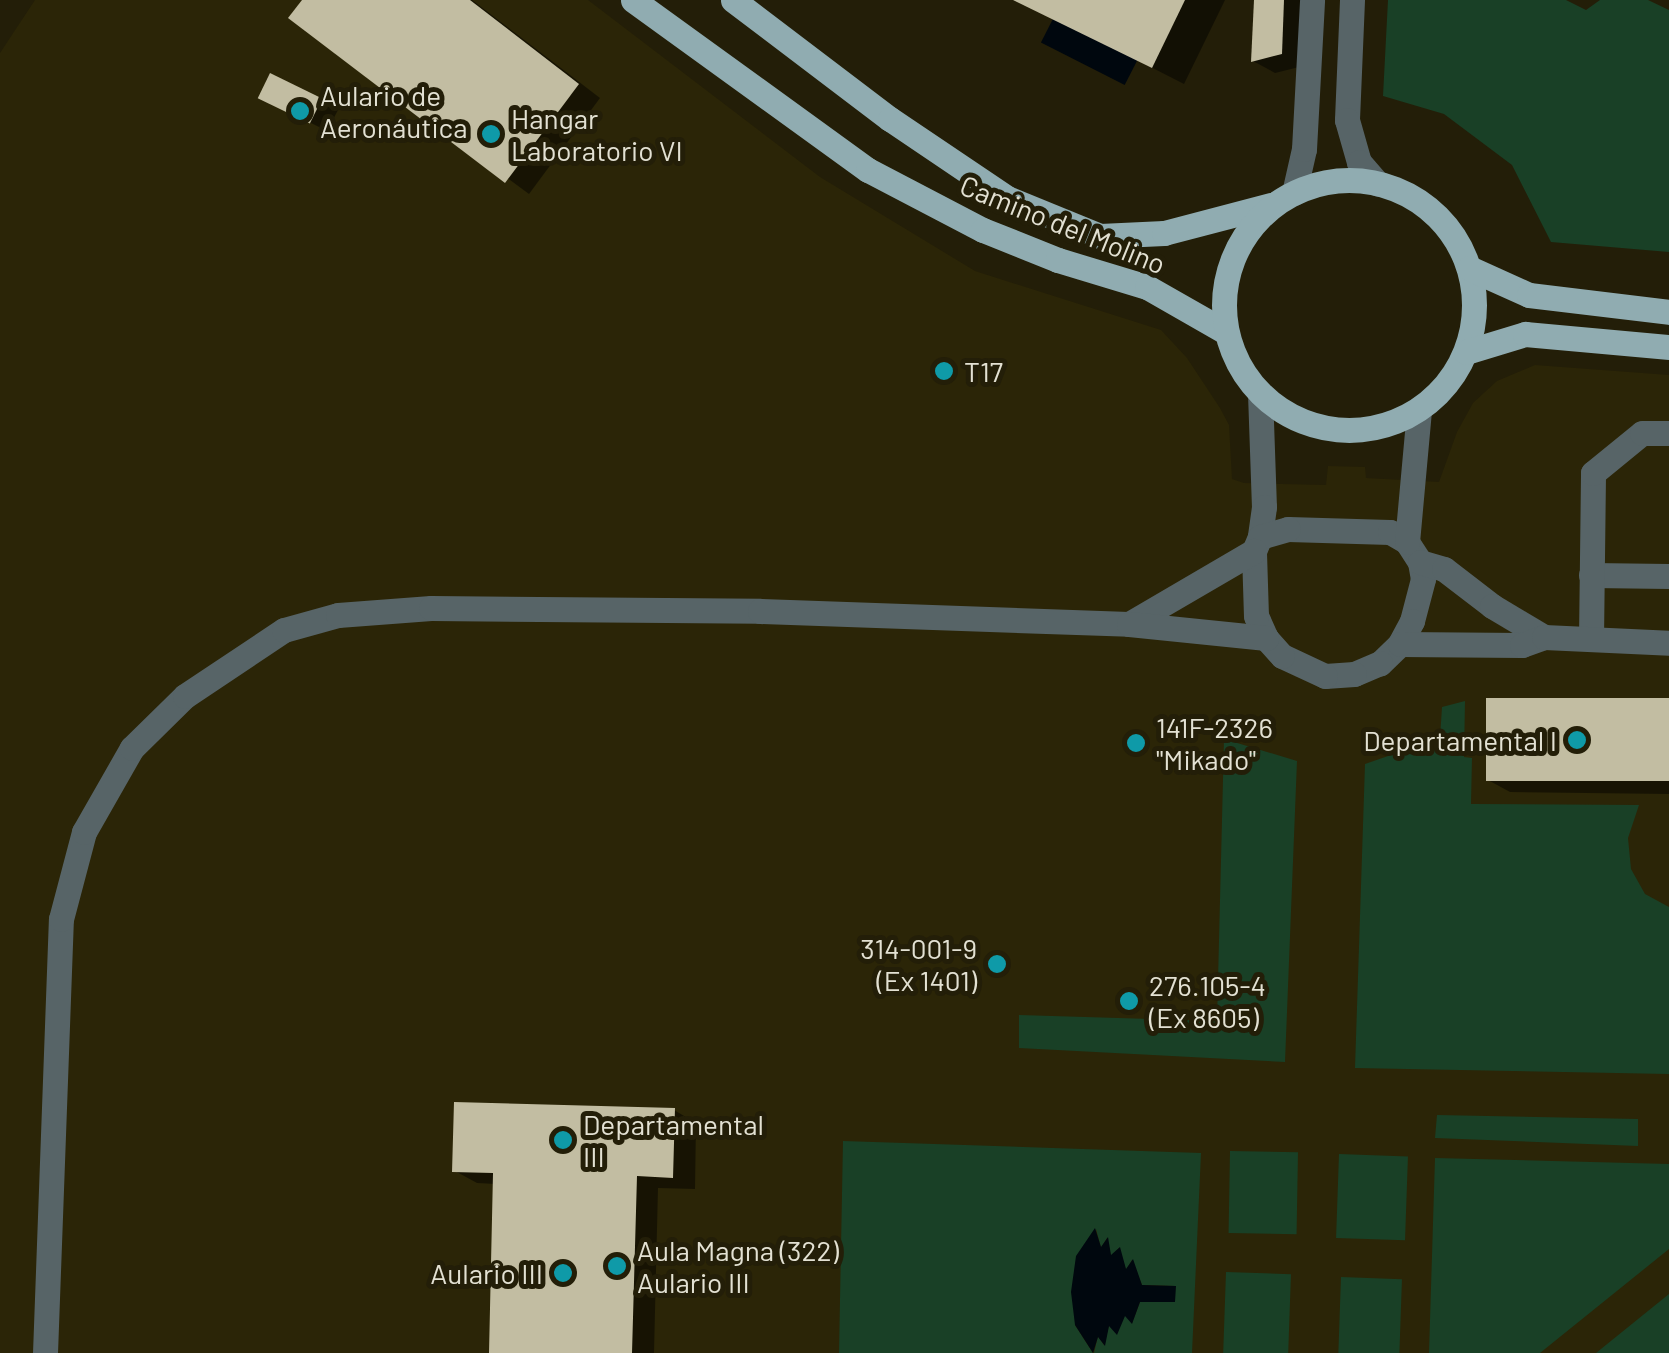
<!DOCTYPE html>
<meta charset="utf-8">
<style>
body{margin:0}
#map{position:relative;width:1669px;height:1353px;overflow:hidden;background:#231e08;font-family:Barlow,sans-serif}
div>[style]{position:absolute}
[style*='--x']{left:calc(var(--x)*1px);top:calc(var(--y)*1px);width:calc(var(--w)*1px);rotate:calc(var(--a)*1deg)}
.built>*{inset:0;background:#2b2507}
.green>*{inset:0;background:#194026;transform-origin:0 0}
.water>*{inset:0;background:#00070e;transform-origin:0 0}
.shadow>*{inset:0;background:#0007}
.building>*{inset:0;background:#c2bda2;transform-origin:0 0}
.minor>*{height:25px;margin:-12.5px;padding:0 12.5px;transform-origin:12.5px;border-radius:12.5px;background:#576467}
.major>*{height:25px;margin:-12.5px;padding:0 12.5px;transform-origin:12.5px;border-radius:12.5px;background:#90acb1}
.major>.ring{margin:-12.5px;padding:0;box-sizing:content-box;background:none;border:25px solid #90acb1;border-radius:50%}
.dots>*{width:28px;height:28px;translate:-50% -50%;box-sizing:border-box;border:5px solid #231e08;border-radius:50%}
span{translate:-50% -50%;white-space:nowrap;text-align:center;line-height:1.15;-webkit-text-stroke:10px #231e08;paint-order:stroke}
.poi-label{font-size:28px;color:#e3e1d3}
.left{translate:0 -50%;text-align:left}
.right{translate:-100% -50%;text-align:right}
.street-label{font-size:28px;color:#e3e1d3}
</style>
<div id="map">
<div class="built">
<div style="clip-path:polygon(35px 0,588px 0,820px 177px,975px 271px,1161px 330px,1187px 358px,1220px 408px,1229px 425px,1232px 479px,1244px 483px,1326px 485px,1328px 466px,1365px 467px,1366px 478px,1439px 482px,1457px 432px,1473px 403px,1497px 381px,1535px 365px,1669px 375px,1669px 1353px,0 1353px,0 53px)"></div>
</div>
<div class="green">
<div style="clip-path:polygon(1388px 0,1566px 0,1586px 10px,1600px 0,1648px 0,1669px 10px,1669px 252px,1551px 242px,1512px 165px,1444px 114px,1383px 96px)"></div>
<div style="clip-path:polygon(1465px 701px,1464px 757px,1472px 758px,1471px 804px,1639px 805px,1628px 838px,1631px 869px,1645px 894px,1669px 907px,1669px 1074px,1355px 1068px,1365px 764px,1440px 738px,1442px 707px)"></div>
<div style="clip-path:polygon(1224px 739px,1297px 761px,1285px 1062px,1019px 1048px,1019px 1015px,1217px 1021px)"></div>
<div style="clip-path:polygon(1437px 1115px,1638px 1119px,1638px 1146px,1435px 1138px)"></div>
<div style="clip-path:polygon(843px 1141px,1201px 1153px,1192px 1353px,1094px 1353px,1098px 1336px,1104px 1345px,1109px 1325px,1126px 1315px,1132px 1323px,1140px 1302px,1175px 1286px,1142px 1285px,1132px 1260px,1126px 1270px,1119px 1248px,1111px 1256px,1107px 1238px,1101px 1248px,1096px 1229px,1075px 1325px,1093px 1353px,839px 1353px)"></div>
<div style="left:1230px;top:1151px;width:68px;height:82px;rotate:1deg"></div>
<div style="left:1339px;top:1154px;width:69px;height:84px;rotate:2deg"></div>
<div style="clip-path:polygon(1435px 1158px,1669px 1164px,1669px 1249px,1540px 1353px,1429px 1353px)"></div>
<div style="left:1226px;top:1272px;width:65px;height:81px;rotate:2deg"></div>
<div style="left:1341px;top:1277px;width:61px;height:76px;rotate:2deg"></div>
<div style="clip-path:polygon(1669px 1294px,1669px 1353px,1596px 1353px)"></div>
</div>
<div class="water">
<div style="left:1060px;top:5px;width:94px;height:42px;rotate:27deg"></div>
<div style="clip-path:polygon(1095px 1228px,1101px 1247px,1108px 1237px,1111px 1255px,1120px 1247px,1126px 1269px,1133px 1259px,1142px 1285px,1176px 1286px,1175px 1302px,1140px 1302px,1132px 1324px,1125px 1316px,1117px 1335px,1109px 1326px,1105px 1346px,1098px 1337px,1093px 1353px,1075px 1325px,1071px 1292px,1076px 1256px)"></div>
</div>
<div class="shadow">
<div style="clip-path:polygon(305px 0,472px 0,600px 98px,529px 194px,292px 18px)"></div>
<div style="clip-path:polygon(1049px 0,1225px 0,1184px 84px,1043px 12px)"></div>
<div style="clip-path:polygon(1256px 0,1307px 0,1303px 66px,1275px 73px,1253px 61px)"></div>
<div style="clip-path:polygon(321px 100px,338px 110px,327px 131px,277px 106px)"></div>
<div style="clip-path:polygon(1669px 702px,1669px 794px,1510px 792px,1488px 780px)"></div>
<div style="clip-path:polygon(674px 1110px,696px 1123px,695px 1189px,658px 1188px,654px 1353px,492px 1353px,496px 1184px,477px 1183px,455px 1171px)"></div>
</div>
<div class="building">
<div style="clip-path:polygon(302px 0,470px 0,579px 84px,505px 183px,288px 18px)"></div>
<div style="clip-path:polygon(1013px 0,1185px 0,1152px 68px)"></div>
<div style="clip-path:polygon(1254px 0,1284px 0,1282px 54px,1251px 62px)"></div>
<div style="left:270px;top:73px;width:58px;height:28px;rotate:26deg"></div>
<div style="left:1486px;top:698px;width:183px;height:83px"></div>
<div style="clip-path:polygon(454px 1102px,675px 1108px,673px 1178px,637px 1176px,632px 1353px,489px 1353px,493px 1173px,452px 1172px)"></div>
</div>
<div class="minor">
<div style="--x:1352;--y:0;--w:120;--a:92.4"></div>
<div style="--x:1347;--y:120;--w:44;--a:74.1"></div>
<div style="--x:1359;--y:162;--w:29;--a:49"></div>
<div style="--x:1294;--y:193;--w:45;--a:-77.2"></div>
<div style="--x:1304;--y:149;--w:149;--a:-86.9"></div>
<div style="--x:1260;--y:393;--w:114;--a:88"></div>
<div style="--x:1264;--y:507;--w:30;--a:98"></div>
<div style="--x:1288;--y:529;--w:102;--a:1.7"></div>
<div style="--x:1390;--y:532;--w:20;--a:30"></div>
<div style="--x:1407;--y:542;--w:24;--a:57"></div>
<div style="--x:1420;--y:562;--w:17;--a:80"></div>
<div style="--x:1423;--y:579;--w:43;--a:104.7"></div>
<div style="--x:1412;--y:621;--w:26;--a:118"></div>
<div style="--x:1400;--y:644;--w:28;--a:136"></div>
<div style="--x:1380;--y:663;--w:28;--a:157"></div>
<div style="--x:1354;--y:674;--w:29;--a:176"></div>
<div style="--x:1325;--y:676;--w:47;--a:-155.1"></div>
<div style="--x:1282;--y:656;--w:24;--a:-132"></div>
<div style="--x:1266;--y:638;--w:24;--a:-114"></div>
<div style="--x:1256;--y:616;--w:65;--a:-91.8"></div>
<div style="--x:1254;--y:551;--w:15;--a:-67"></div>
<div style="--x:1260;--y:537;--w:29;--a:-16"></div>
<div style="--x:1407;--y:542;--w:134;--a:-84.8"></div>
<div style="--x:1420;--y:562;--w:25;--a:16"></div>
<div style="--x:1444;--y:569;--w:61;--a:37.6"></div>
<div style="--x:1492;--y:606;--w:61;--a:30.8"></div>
<div style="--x:1591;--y:575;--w:78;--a:0.7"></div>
<div style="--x:1129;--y:624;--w:145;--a:-30.3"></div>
<div style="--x:1591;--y:639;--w:166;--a:-89.3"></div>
<div style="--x:1593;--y:473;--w:63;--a:-39.2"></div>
<div style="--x:1642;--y:433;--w:27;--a:0"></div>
<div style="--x:1400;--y:644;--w:122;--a:0.5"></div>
<div style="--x:1522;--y:645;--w:23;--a:-20"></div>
<div style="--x:1544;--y:637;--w:125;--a:2.7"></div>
<div style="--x:45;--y:1353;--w:434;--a:-87.9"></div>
<div style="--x:61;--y:919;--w:90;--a:-75.2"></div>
<div style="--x:84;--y:832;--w:97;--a:-60.3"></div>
<div style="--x:132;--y:748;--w:74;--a:-44.5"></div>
<div style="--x:185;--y:696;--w:119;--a:-33.7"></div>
<div style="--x:284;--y:630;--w:56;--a:-15.5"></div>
<div style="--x:338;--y:615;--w:93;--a:-4.3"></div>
<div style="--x:431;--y:608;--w:329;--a:0.5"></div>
<div style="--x:760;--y:611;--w:369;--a:2"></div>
<div style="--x:1129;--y:624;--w:138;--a:5.8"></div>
</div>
<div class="major">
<div style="--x:633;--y:0;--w:290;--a:35.9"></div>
<div style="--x:868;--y:170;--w:130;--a:27.6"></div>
<div style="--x:983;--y:230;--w:81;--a:21.8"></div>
<div style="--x:1058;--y:260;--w:93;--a:16.9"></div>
<div style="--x:1147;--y:287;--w:91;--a:29.7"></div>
<div style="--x:733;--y:0;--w:197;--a:37.2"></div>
<div style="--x:890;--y:119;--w:141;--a:34"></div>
<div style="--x:1007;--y:198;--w:100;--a:22.2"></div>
<div style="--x:1100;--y:236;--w:64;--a:-2.7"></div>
<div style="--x:1164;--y:233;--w:111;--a:-14.7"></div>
<div class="ring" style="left:1224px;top:180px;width:225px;height:225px"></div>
<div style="--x:1469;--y:268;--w:66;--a:24.2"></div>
<div style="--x:1529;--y:295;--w:141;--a:6.9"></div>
<div style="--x:1466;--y:352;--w:62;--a:-17"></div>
<div style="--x:1525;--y:334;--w:145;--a:5.2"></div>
</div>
<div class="dots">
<div style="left:300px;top:111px;background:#0f9aa8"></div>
<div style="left:491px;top:134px;background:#0f9aa8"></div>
<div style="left:944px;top:371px;background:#0f9aa8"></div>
<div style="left:1577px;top:740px;background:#0f9aa8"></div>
<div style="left:1136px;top:743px;background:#0f9aa8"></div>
<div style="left:997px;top:964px;background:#0f9aa8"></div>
<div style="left:1129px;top:1001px;background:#0f9aa8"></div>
<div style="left:563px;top:1140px;background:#0f9aa8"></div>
<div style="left:617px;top:1266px;background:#0f9aa8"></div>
<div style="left:563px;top:1273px;background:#0f9aa8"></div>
</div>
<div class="poi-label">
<span class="left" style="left:320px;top:111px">Aulario de<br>Aeronáutica</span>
<span class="left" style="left:511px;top:134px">Hangar<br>Laboratorio VI</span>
<span class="left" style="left:964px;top:371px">T17</span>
<span class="left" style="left:1156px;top:743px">141F-2326<br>"Mikado"</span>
<span class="right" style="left:1557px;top:740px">Departamental I</span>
<span class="right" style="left:977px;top:964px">314-001-9<br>(Ex 1401)</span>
<span class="left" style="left:1149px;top:1001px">276.105-4<br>(Ex 8605)</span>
<span class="left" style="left:583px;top:1140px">Departamental<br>III</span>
<span class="left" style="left:637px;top:1266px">Aula Magna (322)<br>Aulario III</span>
<span class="right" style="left:543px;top:1273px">Aulario III</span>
</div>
<div class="street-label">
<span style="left:1063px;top:224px;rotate:22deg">Camino del Molino</span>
</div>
</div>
